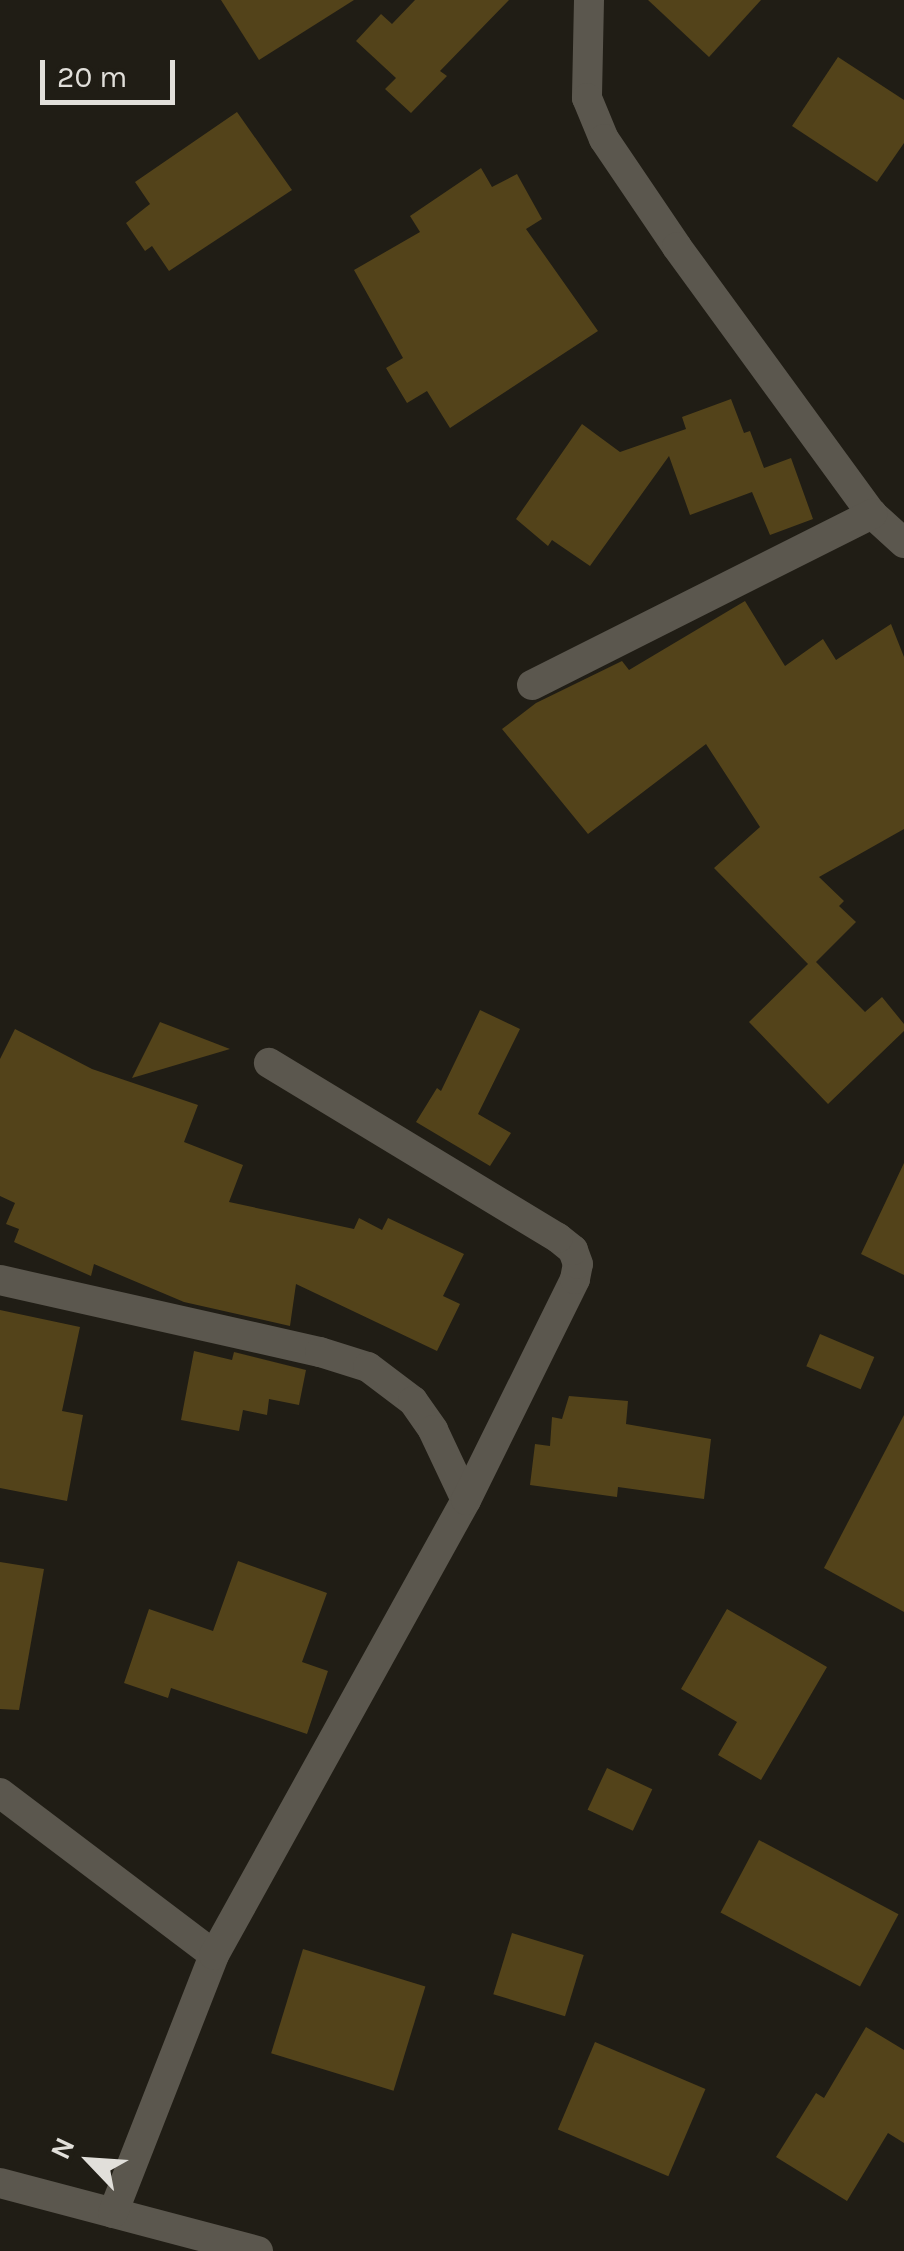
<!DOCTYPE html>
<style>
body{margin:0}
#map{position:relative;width:904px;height:2251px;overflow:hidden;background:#201d15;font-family:Karla,sans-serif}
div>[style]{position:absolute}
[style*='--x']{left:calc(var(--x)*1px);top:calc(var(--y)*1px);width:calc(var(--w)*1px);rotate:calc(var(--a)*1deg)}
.building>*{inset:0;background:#53431a;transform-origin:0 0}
.street>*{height:30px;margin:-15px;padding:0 15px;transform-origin:15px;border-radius:15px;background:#5b574e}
span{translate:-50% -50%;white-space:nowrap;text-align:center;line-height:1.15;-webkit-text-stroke:8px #201d15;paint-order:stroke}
.north{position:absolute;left:40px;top:2111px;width:100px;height:100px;-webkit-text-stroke:8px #201d15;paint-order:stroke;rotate:295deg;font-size:28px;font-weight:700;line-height:40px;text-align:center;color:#e1dfda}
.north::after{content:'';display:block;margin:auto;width:35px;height:45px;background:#e1dfda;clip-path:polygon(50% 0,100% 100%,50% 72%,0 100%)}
.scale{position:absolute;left:40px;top:60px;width:135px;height:45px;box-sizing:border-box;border:5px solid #e1dfda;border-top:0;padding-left:12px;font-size:30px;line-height:35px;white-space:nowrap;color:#e1dfda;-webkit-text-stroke:8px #201d15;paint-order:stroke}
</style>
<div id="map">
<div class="building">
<div style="clip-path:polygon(221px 0,354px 0,259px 60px)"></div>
<div style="clip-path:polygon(415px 0,509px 0,440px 71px,447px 76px,411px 113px,385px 89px,396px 78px,356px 41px,381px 14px,392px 24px)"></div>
<div style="clip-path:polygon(648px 0,761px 0,709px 57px)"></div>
<div style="clip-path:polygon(838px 57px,904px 100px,904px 143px,877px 182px,792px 126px)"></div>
<div style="clip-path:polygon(237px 112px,292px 190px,169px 271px,152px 246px,145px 251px,126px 223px,150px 204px,135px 182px)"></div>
<div style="clip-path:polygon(481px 168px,492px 187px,517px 174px,542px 219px,526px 229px,598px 331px,450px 428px,427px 391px,407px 403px,386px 368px,403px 358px,354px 270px,420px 232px,410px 216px)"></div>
<div style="clip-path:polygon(731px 399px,744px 433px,750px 431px,764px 468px,791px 458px,813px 519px,770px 535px,752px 492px,690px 515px,669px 456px,590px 566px,552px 540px,548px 546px,516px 519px,582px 424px,620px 452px,686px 429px,682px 417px)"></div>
<div style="clip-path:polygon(745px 601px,785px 666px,823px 639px,836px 660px,891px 624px,904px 657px,904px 829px,819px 877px,844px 901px,839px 906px,856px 922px,816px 962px,865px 1012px,882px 997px,904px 1024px,904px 1031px,828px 1104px,749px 1022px,808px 964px,714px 868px,760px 827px,706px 744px,588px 834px,502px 729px,536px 703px,622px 661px,629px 670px)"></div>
<div style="clip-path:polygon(480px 1010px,520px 1029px,478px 1114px,511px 1133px,490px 1166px,416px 1122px,437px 1088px,441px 1091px)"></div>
<div style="clip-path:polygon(160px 1022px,230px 1049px,132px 1078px)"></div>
<div style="clip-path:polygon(15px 1029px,92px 1069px,198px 1105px,184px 1142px,243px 1165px,229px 1202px,354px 1229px,359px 1218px,382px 1230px,388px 1218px,464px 1254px,443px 1296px,460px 1304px,437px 1351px,296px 1284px,290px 1326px,184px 1302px,94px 1264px,91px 1276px,14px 1242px,19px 1229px,6px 1224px,15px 1203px,0 1196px,0 1059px)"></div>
<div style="clip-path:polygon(904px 1163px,904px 1275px,861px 1254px)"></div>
<div style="clip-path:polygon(0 1310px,80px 1327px,62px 1411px,83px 1415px,67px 1501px,0 1488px)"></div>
<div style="left:820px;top:1334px;width:59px;height:35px;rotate:23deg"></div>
<div style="clip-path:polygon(194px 1351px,232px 1360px,234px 1352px,306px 1370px,299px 1405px,269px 1399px,267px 1415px,243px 1410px,239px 1431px,181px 1420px)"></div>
<div style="clip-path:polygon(569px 1396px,628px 1401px,626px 1424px,711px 1439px,704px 1499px,618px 1487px,617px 1497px,530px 1485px,535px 1444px,550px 1446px,552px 1417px,562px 1419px)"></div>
<div style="clip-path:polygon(904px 1415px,904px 1612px,824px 1568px)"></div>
<div style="clip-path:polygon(238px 1561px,327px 1593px,302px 1662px,328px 1671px,307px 1734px,171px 1688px,168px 1698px,124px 1683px,149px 1609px,213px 1631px)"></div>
<div style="clip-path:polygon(0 1562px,44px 1569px,19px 1710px,0 1709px)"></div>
<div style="clip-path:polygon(727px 1609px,827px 1667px,761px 1780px,718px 1755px,737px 1722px,681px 1689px)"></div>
<div style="left:607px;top:1768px;width:50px;height:46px;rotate:25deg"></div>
<div style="left:759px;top:1840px;width:158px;height:82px;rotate:28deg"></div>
<div style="left:512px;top:1933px;width:75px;height:64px;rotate:17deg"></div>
<div style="left:303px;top:1949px;width:128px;height:109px;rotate:17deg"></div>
<div style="clip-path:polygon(866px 2027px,904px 2050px,904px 2143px,888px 2133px,847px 2201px,776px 2157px,816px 2093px,824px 2098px)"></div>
<div style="left:595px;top:2042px;width:120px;height:95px;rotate:23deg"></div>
</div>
<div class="street">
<div style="--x:589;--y:0;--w:98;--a:91.2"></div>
<div style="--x:587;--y:98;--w:44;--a:67.5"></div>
<div style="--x:604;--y:139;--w:130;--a:55.9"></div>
<div style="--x:677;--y:247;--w:331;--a:53.9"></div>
<div style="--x:872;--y:514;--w:43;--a:42.2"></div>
<div style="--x:532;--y:685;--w:381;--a:-26.7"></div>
<div style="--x:0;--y:1280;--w:328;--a:12.7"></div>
<div style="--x:320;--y:1352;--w:50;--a:17.4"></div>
<div style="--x:368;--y:1367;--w:56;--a:37.1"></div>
<div style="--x:413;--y:1401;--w:35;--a:55"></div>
<div style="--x:433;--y:1430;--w:77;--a:64.8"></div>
<div style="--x:0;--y:1793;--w:268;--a:37.1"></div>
<div style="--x:0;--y:2183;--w:267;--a:14.8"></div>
<div style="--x:113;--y:2213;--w:277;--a:-68.6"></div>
<div style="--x:214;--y:1955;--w:520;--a:-61.02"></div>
<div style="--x:466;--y:1500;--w:246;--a:-63.7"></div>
<div style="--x:575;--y:1279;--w:15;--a:-79"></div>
<div style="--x:578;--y:1264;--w:15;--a:-110"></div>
<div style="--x:573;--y:1250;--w:19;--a:-141"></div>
<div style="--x:558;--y:1238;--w:338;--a:-148.8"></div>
</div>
<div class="north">N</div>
<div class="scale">20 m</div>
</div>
